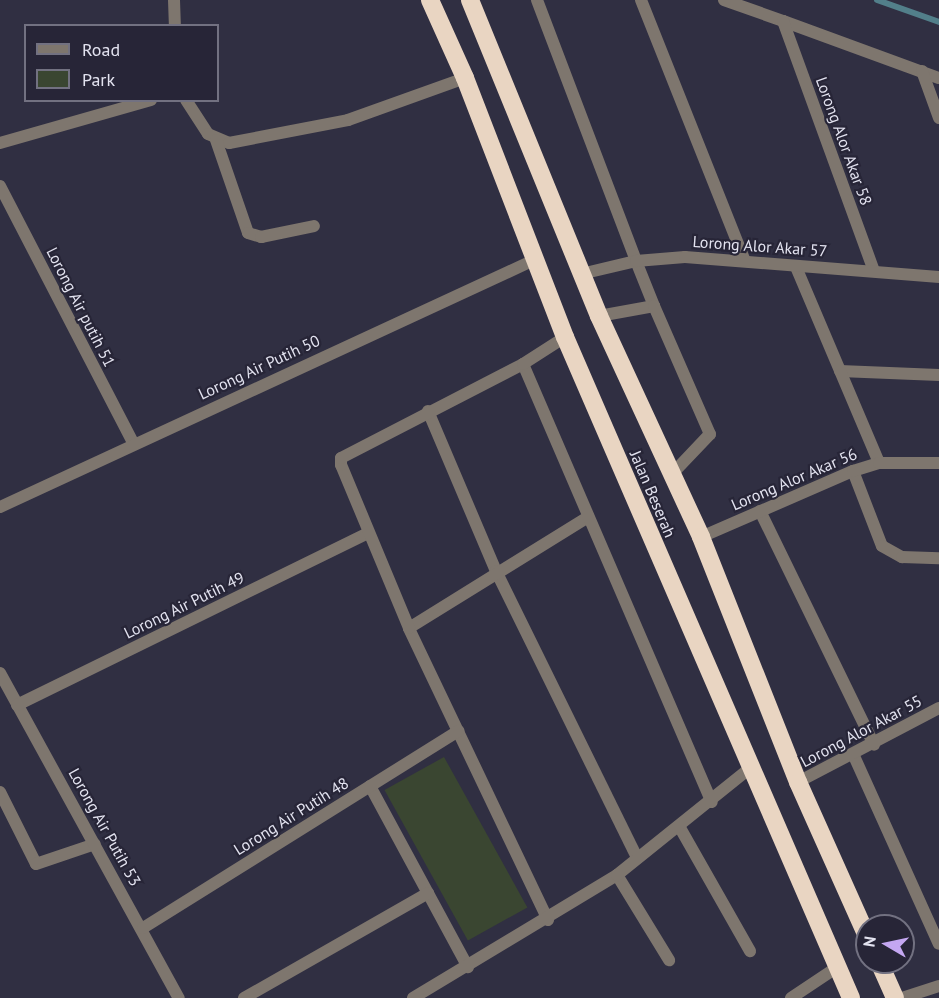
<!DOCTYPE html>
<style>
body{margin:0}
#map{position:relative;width:939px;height:998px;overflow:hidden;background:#302f42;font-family:"PT Sans",sans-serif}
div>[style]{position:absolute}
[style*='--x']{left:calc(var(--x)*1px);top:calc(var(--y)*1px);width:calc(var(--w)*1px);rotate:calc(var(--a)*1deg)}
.green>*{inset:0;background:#3a4631;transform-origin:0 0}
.stream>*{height:6px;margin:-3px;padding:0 3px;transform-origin:3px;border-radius:3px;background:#527f8a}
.lane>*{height:12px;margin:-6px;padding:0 6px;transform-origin:6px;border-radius:6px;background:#7e766e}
.street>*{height:12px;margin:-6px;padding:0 6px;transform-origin:6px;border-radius:6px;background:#7e766e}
.highway>*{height:18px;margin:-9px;padding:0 9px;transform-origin:9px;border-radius:9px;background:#e9d5c2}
span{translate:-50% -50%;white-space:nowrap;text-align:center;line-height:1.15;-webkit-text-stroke:4.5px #272537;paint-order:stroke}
.street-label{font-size:16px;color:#e3e3f0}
.legend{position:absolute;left:24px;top:24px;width:195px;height:78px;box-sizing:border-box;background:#272537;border:2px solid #727181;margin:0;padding:8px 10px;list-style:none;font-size:18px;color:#e3e3f0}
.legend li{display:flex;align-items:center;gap:12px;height:30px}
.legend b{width:30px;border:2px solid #727181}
.north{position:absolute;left:855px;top:914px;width:60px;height:60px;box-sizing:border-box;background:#272537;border:2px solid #727181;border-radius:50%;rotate:279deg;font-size:16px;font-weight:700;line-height:24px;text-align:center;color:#e3e3f0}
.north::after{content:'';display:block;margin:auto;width:21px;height:27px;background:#c4a7f1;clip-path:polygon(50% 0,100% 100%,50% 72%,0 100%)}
</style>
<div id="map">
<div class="green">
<div style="left:444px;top:757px;width:172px;height:68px;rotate:61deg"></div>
</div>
<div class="stream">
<div style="--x:877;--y:0;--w:66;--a:19.5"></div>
</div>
<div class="lane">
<div style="--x:174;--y:0;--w:26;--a:88"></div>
<div style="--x:641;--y:0;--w:281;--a:68.3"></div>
<div style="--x:783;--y:21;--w:166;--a:20.1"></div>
<div style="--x:922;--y:71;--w:50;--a:70.1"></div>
<div style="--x:636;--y:261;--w:48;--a:68.2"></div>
<div style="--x:599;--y:316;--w:56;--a:-10.3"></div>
<div style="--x:654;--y:306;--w:140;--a:66.4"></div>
<div style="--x:710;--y:434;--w:55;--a:133.5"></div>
<div style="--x:840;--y:371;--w:99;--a:2.3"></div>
<div style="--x:428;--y:411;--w:174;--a:67"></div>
<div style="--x:496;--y:571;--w:320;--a:63.8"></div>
<div style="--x:853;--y:471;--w:80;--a:68.9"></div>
<div style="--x:882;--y:546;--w:23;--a:29"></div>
<div style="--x:902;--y:557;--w:37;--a:2"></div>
<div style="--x:760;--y:511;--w:260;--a:64"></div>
<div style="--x:409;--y:628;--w:211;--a:-31.8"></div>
<div style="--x:370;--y:786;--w:206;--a:61.6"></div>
<div style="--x:0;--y:792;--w:80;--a:63.4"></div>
<div style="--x:36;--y:864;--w:62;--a:-18.7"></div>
<div style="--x:679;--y:826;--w:144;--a:60.4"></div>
<div style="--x:617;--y:875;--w:100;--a:58.5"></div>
<div style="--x:244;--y:998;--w:212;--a:-29.7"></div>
<div style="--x:791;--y:998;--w:54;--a:-33.7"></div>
</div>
<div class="street">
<div style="--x:537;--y:0;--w:279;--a:69.2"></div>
<div style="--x:724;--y:0;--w:63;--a:19.6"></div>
<div style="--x:783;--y:21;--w:266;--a:70"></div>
<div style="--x:186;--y:100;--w:40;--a:57.1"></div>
<div style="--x:208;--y:134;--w:23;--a:23"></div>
<div style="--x:229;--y:143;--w:121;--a:-10.9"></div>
<div style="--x:348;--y:120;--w:124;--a:-19.7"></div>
<div style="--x:216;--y:140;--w:98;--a:71"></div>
<div style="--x:248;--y:233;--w:14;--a:17"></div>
<div style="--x:261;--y:237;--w:54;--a:-11.7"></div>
<div style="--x:0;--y:143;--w:157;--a:-15.9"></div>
<div style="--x:0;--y:186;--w:289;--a:62.6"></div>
<div style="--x:796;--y:267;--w:213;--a:67"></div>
<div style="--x:581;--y:274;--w:57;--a:-13.3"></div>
<div style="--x:636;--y:261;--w:49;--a:-4.7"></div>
<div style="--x:685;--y:257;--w:255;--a:4.5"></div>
<div style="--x:523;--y:364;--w:477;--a:66.7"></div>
<div style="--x:0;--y:507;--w:588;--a:-24.82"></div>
<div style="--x:701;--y:537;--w:166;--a:-23.5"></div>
<div style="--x:853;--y:471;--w:27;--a:-17"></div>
<div style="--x:879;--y:463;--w:60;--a:0"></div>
<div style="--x:0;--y:673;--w:371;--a:61.2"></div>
<div style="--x:17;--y:705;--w:389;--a:-26.1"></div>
<div style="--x:854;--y:756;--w:206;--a:65.7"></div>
<div style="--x:798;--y:782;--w:159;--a:-27.7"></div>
<div style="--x:548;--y:920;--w:323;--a:-115.5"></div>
<div style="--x:409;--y:628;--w:177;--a:-112.6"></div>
<div style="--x:341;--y:465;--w:7;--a:-90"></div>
<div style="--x:341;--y:458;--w:205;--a:-27.3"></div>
<div style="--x:523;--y:364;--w:50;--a:-32.7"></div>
<div style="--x:143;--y:928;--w:372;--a:-32"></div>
<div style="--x:413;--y:998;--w:238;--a:-31.1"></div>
<div style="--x:617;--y:875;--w:169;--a:-38.8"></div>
<div style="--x:902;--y:998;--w:39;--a:-18"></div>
</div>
<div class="highway">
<div style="--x:430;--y:0;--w:85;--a:65.8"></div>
<div style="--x:465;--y:78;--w:278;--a:68.9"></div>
<div style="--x:565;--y:337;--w:720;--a:66.6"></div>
<div style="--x:470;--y:0;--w:341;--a:67.8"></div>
<div style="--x:599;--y:316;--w:243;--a:65.2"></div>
<div style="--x:701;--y:537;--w:264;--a:68.4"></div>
<div style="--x:798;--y:782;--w:169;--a:65.9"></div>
<div style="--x:879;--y:962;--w:39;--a:66"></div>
</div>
<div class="street-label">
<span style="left:844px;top:141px;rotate:70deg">Lorong Alor Akar 58</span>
<span style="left:760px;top:246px;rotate:4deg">Lorong Alor Akar 57</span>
<span style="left:81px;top:307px;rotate:63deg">Lorong Air putih 51</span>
<span style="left:259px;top:367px;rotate:-25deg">Lorong Air Putih 50</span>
<span style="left:794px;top:479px;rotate:-23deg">Lorong Alor Akar 56</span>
<span style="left:653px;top:494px;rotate:67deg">Jalan Beserah</span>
<span style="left:184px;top:605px;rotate:-26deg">Lorong Air Putih 49</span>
<span style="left:861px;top:731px;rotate:-28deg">Lorong Alor Akar 55</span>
<span style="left:291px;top:816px;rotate:-32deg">Lorong Air Putih 48</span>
<span style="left:105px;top:827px;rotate:61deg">Lorong Air Putih 53</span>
</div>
<ul class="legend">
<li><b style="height:8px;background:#7e766e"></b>Road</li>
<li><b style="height:16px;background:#3a4631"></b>Park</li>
</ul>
<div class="north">N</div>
</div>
